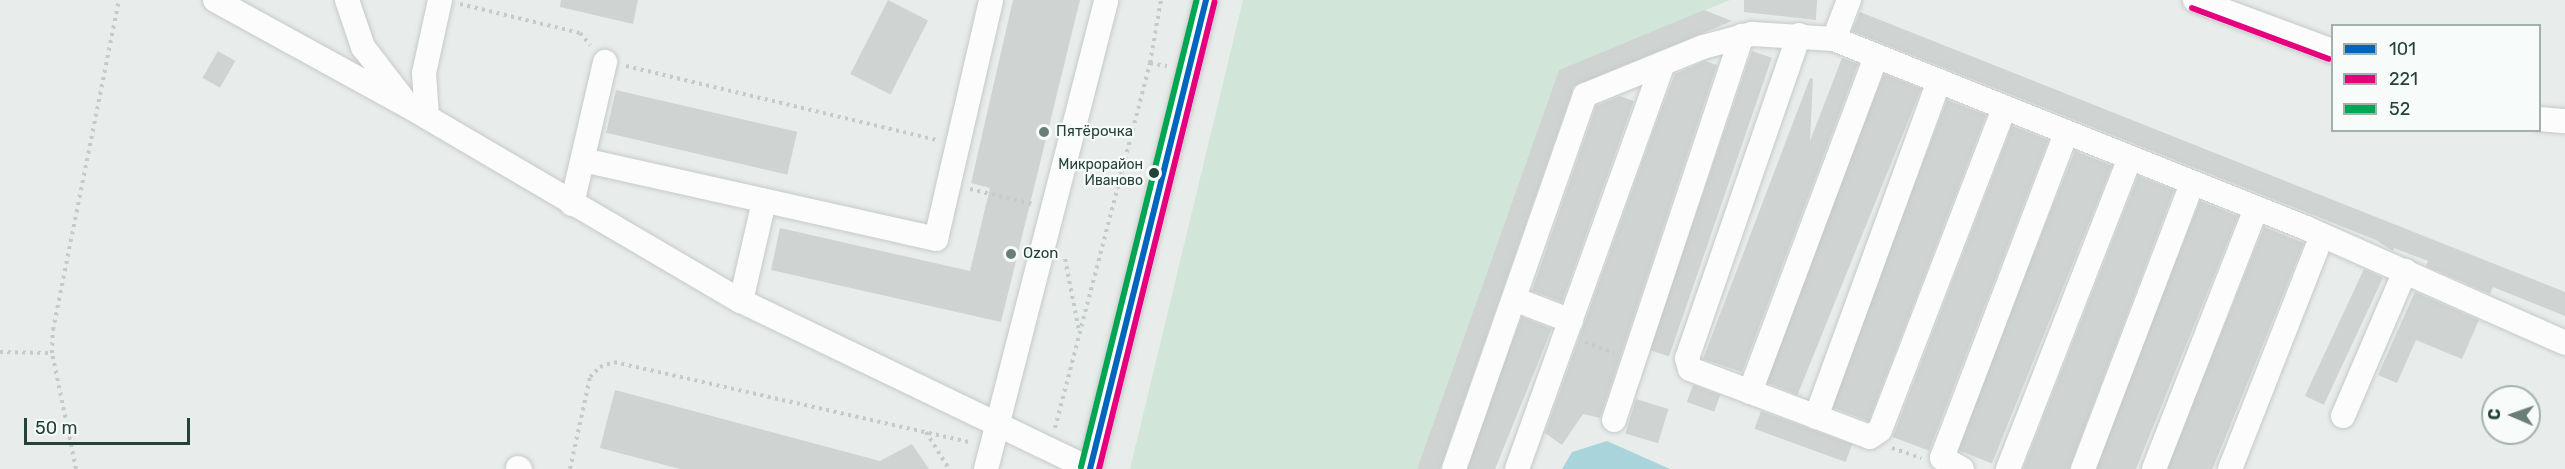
<!DOCTYPE html>
<meta charset="utf-8">
<style>
body{margin:0}
#map{position:relative;width:2565px;height:469px;overflow:hidden;background:#e8edeb;font-family:Rubik,sans-serif}
div>[style]{position:absolute}
[style*='--x']{left:calc(var(--x)*1px);top:calc(var(--y)*1px);width:calc(var(--w)*1px);rotate:calc(var(--a)*1deg)}
.green>*{inset:0;background:#d1e6d8}
.water>*{inset:0;background:#a9d4db}
.building>*{inset:0;background:#cfd4d2;transform-origin:0 0}
.path>*{height:4px;margin-top:-2px;transform-origin:0;background:repeating-linear-gradient(90deg,#c3ccca 0 3px,transparent 0 7.5px)}
.roads{filter:drop-shadow(0 0 2px #c5cac8) drop-shadow(0 0 2px #c5cac8)}
.minor>*{height:24px;margin:-12px;padding:0 12px;transform-origin:12px;border-radius:12px;background:#fcfcfc}
.bus-1>*{height:6px;margin:-3px;padding:0 3px;transform-origin:3px;border-radius:3px;background:#0065bd}
.bus-2>*{height:6px;margin:-3px;padding:0 3px;transform-origin:3px;border-radius:3px;background:#e5007d}
.bus-3>*{height:6px;margin:-3px;padding:0 3px;transform-origin:3px;border-radius:3px;background:#00a651}
.dots>*{width:16px;height:16px;translate:-50% -50%;box-sizing:border-box;border:3px solid #f7fbf9;border-radius:50%}
span{translate:-50% -50%;white-space:nowrap;text-align:center;line-height:1.15;-webkit-text-stroke:4.5px #f7fbf9;paint-order:stroke}
.bus-label{font-size:14px;color:#24423a}
.right{translate:-100% -50%;text-align:right}
.poi-label{font-size:15px;color:#24423a}
.left{translate:0 -50%;text-align:left}
.legend{position:absolute;left:2331px;top:24px;width:210px;height:108px;box-sizing:border-box;background:#f7fbf9;border:2px solid #a3b1ad;margin:0;padding:8px 10px;list-style:none;font-size:18px;color:#24423a}
.legend li{display:flex;align-items:center;gap:12px;height:30px}
.legend b{width:30px;border:2px solid #a3b1ad}
.north{position:absolute;left:2481px;top:385px;width:60px;height:60px;box-sizing:border-box;background:#f7fbf9;border:2px solid #a3b1ad;border-radius:50%;rotate:272deg;font-size:16px;font-weight:700;line-height:24px;text-align:center;color:#24423a}
.north::after{content:'';display:block;margin:auto;width:21px;height:27px;background:#697e78;clip-path:polygon(50% 0,100% 100%,50% 72%,0 100%)}
.scale{position:absolute;left:24px;top:418px;width:166px;height:27px;box-sizing:border-box;border:3px solid #24423a;border-top:0;padding-left:8px;font-size:18px;line-height:21px;white-space:nowrap;color:#24423a;-webkit-text-stroke:4px #f7fbf9;paint-order:stroke}
</style>
<div id="map">
<div class="green">
<div style="clip-path:polygon(1243px 0,1730px 0,1559px 70px,1417px 469px,1130px 469px)"></div>
</div>
<div class="water">
<div style="clip-path:polygon(1607px 441px,1670px 469px,1562px 469px,1572px 452px)"></div>
</div>
<div class="building">
<div style="clip-path:polygon(561px 0,638px 0,633px 24px,560px 7px)"></div>
<div style="left:888px;top:0;width:45px;height:83px;rotate:27deg"></div>
<div style="clip-path:polygon(1013px 0,1080px 0,1001px 322px,771px 270px,780px 228px,970px 271px,990px 188px,971px 183px)"></div>
<div style="clip-path:polygon(1744px 0,1817px 0,1816px 20px,1744px 12px)"></div>
<div style="clip-path:polygon(1704px 10px,1732px 21px,1574px 86px,1440px 469px,1417px 469px,1559px 70px)"></div>
<div style="clip-path:polygon(1860px 12px,2565px 292px,2565px 316px,2493px 287px,2490px 294px,2426px 266px,2428px 261px,2394px 248px,2393px 251px,2376px 240px,1852px 31px)"></div>
<div style="left:218px;top:51px;width:20px;height:31px;rotate:30deg"></div>
<div style="left:1752px;top:51px;width:21px;height:316px;rotate:19deg"></div>
<div style="clip-path:polygon(1842px 58px,1858px 64px,1742px 372px,1703px 359px,1810px 78px,1813px 79px,1810px 141px)"></div>
<div style="clip-path:polygon(1705px 61px,1717px 65px,1600px 418px,1583px 414px,1562px 445px,1545px 433px,1661px 110px,1675px 74px)"></div>
<div style="left:1884px;top:74px;width:40px;height:330px;rotate:22deg"></div>
<div style="left:616px;top:90px;width:186px;height:44px;rotate:13deg"></div>
<div style="clip-path:polygon(1620px 96px,1634px 101px,1562px 302px,1532px 291px,1596px 106px)"></div>
<div style="left:1947px;top:100px;width:42px;height:328px;rotate:21deg"></div>
<div style="left:2012px;top:126px;width:39px;height:333px;rotate:21deg"></div>
<div style="left:2075px;top:151px;width:40px;height:321px;rotate:22deg"></div>
<div style="clip-path:polygon(2138px 176px,2174px 190px,2069px 469px,2023px 469px)"></div>
<div style="left:2200px;top:201px;width:41px;height:287px;rotate:22deg"></div>
<div style="left:2264px;top:227px;width:43px;height:260px;rotate:22deg"></div>
<div style="left:2364px;top:269px;width:21px;height:140px;rotate:25deg"></div>
<div style="clip-path:polygon(2415px 292px,2479px 320px,2462px 359px,2416px 340px,2397px 383px,2378px 375px)"></div>
<div style="left:1522px;top:317px;width:32px;height:161px;rotate:22deg"></div>
<div style="left:1693px;top:385px;width:29px;height:18px;rotate:20deg"></div>
<div style="clip-path:polygon(615px 390px,880px 461px,912px 444px,929px 469px,680px 469px,600px 448px)"></div>
<div style="left:1636px;top:399px;width:34px;height:36px;rotate:17deg"></div>
<div style="left:1761px;top:411px;width:97px;height:19px;rotate:20deg"></div>
</div>
<div class="path">
<div style="--x:460;--y:4;--w:123;--a:13.6"></div>
<div style="--x:580;--y:33;--w:16;--a:50"></div>
<div style="--x:1150;--y:63;--w:17;--a:10"></div>
<div style="--x:626;--y:66;--w:320;--a:13.4"></div>
<div style="--x:970;--y:189;--w:64;--a:13.6"></div>
<div style="--x:1065;--y:259;--w:73;--a:79"></div>
<div style="--x:1585;--y:342;--w:31;--a:21"></div>
<div style="--x:0;--y:352;--w:52;--a:1.1"></div>
<div style="--x:1055;--y:428;--w:377;--a:-75.4"></div>
<div style="--x:1150;--y:63;--w:64;--a:-80.1"></div>
<div style="--x:926;--y:432;--w:44;--a:58.1"></div>
<div style="--x:1892;--y:448;--w:31;--a:19"></div>
<div style="--x:76;--y:469;--w:118;--a:-101.7"></div>
<div style="--x:52;--y:353;--w:23;--a:-88"></div>
<div style="--x:53;--y:330;--w:337;--a:-78.7"></div>
<div style="--x:570;--y:469;--w:94;--a:-77.7"></div>
<div style="--x:590;--y:377;--w:14;--a:-45"></div>
<div style="--x:600;--y:367;--w:15;--a:-20"></div>
<div style="--x:614;--y:362;--w:365;--a:12.7"></div>
</div>
<div class="roads">
<div class="minor">
<div style="--x:215;--y:0;--w:220;--a:28.8"></div>
<div style="--x:408;--y:106;--w:386;--a:30.4"></div>
<div style="--x:741;--y:301;--w:387;--a:25.7"></div>
<div style="--x:347;--y:0;--w:50;--a:71.2"></div>
<div style="--x:363;--y:47;--w:66;--a:52.4"></div>
<div style="--x:2195;--y:0;--w:146;--a:20.4"></div>
<div style="--x:1799;--y:35;--w:342;--a:109.1"></div>
<div style="--x:1687;--y:358;--w:11;--a:75"></div>
<div style="--x:1690;--y:369;--w:192;--a:20.7"></div>
<div style="--x:1870;--y:437;--w:12;--a:-35"></div>
<div style="--x:1880;--y:430;--w:345;--a:-68.9"></div>
<div style="--x:1834;--y:39;--w:508;--a:21.82"></div>
<div style="--x:2306;--y:228;--w:283;--a:23.9"></div>
<div style="--x:427;--y:117;--w:44;--a:-93.9"></div>
<div style="--x:424;--y:73;--w:75;--a:-77.6"></div>
<div style="--x:2540;--y:119;--w:25;--a:5"></div>
<div style="--x:583;--y:160;--w:362;--a:12.6"></div>
<div style="--x:936;--y:239;--w:245;--a:-77"></div>
<div style="--x:572;--y:204;--w:146;--a:-76.9"></div>
<div style="--x:1514;--y:299;--w:61;--a:21.1"></div>
<div style="--x:741;--y:301;--w:103;--a:-77"></div>
<div style="--x:1750;--y:392;--w:359;--a:-69.4"></div>
<div style="--x:2343;--y:416;--w:158;--a:-66.8"></div>
<div style="--x:1816;--y:417;--w:358;--a:-69.9"></div>
<div style="--x:1614;--y:420;--w:405;--a:-71.6"></div>
<div style="--x:518;--y:468;--w:2;--a:27"></div>
<div style="--x:986;--y:469;--w:484;--a:-75.6"></div>
<div style="--x:1090;--y:469;--w:483;--a:-76.1"></div>
<div style="--x:1454;--y:469;--w:396;--a:-70.7"></div>
<div style="--x:1585;--y:95;--w:127;--a:-22.1"></div>
<div style="--x:1703;--y:47;--w:51;--a:-14.9"></div>
<div style="--x:1752;--y:34;--w:82;--a:3.5"></div>
<div style="--x:1834;--y:39;--w:42;--a:-69"></div>
<div style="--x:1517;--y:469;--w:431;--a:-70.2"></div>
<div style="--x:1962;--y:469;--w:23;--a:-151"></div>
<div style="--x:1942;--y:458;--w:348;--a:-69.1"></div>
<div style="--x:2008;--y:469;--w:334;--a:-68.6"></div>
<div style="--x:2083;--y:469;--w:306;--a:-69.1"></div>
<div style="--x:2154;--y:469;--w:279;--a:-68.6"></div>
<div style="--x:2230;--y:469;--w:251;--a:-68.5"></div>
</div>
</div>
<div class="bus-1">
<div style="--x:1090;--y:469;--w:483;--a:-76.1"></div>
</div>
<div class="bus-2">
<div style="--x:2192;--y:8;--w:146;--a:20.4"></div>
<div style="--x:1099;--y:469;--w:481;--a:-76.1"></div>
</div>
<div class="bus-3">
<div style="--x:1081;--y:467;--w:481;--a:-76.1"></div>
</div>
<div class="dots">
<div style="left:1044px;top:132px;background:#697e78"></div>
<div style="left:1154px;top:173px;background:#24423a"></div>
<div style="left:1011px;top:254px;background:#697e78"></div>
</div>
<div class="bus-label">
<span class="right" style="left:1143px;top:173px">Микрорайон<br>Иваново</span>
</div>
<div class="poi-label">
<span class="left" style="left:1056px;top:132px">Пятёрочка</span>
<span class="left" style="left:1023px;top:254px">Ozon</span>
</div>
<ul class="legend">
<li><b style="height:8px;background:#0065bd"></b>101</li>
<li><b style="height:8px;background:#e5007d"></b>221</li>
<li><b style="height:8px;background:#00a651"></b>52</li>
</ul>
<div class="north">С</div>
<div class="scale">50 m</div>
</div>
